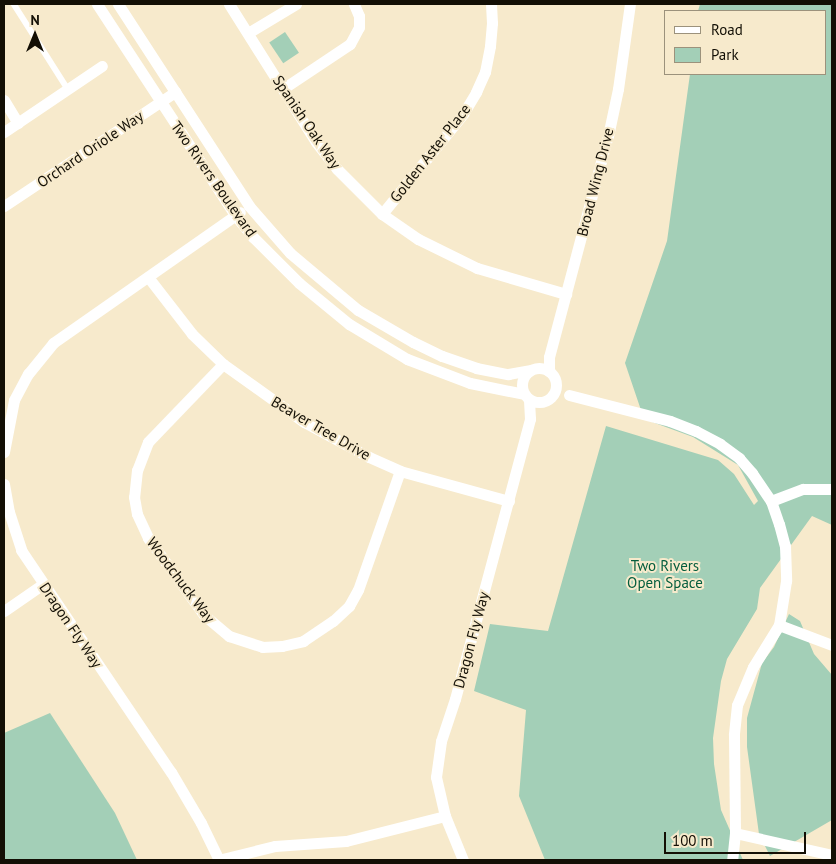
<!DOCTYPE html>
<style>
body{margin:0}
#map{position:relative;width:836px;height:864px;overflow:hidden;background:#f7eacc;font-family:"PT Sans",sans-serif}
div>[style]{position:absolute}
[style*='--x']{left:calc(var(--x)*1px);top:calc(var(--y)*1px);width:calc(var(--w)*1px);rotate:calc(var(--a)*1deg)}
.green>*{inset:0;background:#a3cfb7;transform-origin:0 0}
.lane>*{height:5.5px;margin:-2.75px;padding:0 2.75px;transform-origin:2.75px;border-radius:2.75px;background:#fff}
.street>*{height:11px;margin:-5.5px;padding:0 5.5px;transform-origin:5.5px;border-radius:5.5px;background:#fff}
.street>.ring{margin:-5.5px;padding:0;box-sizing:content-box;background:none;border:11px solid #fff;border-radius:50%}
span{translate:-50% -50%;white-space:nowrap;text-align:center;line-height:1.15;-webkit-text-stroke:4px #f7eacc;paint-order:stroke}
.street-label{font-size:15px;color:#130f05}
.park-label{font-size:15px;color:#045d3d}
.frame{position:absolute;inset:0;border:5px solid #130f05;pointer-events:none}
.legend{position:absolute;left:664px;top:10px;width:162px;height:65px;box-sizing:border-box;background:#f7eacc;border:1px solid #9c927c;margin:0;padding:6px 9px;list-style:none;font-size:15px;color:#130f05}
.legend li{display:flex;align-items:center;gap:10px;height:25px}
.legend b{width:25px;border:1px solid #9c927c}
.north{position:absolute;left:10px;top:10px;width:50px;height:50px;-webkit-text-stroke:4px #f7eacc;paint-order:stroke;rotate:0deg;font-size:14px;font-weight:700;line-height:20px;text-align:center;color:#130f05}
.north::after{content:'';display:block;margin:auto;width:18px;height:22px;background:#130f05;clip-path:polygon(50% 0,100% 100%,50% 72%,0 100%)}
.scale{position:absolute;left:664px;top:832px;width:142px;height:22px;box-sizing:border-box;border:2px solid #130f05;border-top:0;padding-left:6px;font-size:15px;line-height:18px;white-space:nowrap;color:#130f05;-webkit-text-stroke:4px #f7eacc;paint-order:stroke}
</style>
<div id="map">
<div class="green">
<div style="clip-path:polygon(700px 4px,832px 4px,832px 525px,812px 516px,760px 588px,757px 609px,727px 659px,721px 681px,713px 738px,714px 764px,721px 810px,743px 860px,545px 860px,519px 796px,526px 710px,474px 691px,490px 624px,548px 631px,606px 426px,718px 460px,734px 474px,754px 505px,758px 501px,738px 465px,693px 437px,644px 419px,625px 363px,667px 241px,690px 74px,825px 74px,825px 11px,698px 11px)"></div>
<div style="left:285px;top:32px;width:25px;height:19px;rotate:56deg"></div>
<div style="clip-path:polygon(789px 614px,800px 621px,814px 654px,832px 675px,832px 820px,770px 856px,759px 834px,747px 747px,747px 718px,762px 663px,774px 647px)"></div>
<div style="clip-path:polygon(50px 713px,115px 813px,137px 860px,4px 860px,4px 733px)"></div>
</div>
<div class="lane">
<div style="--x:14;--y:4;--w:101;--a:57.6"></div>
</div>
<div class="street">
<div style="--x:97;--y:4;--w:252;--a:56.8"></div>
<div style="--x:235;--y:215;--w:28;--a:51"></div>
<div style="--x:253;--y:237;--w:65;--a:45"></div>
<div style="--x:299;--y:283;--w:65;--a:39.4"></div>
<div style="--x:349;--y:324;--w:68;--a:31.1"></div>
<div style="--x:407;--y:359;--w:67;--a:20.9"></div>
<div style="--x:470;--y:383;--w:55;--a:11.5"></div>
<div style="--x:118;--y:4;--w:241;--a:57"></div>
<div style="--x:249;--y:206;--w:62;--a:48.9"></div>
<div style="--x:290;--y:253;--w:89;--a:40"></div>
<div style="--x:358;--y:310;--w:64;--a:30.2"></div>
<div style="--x:413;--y:342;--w:32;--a:26"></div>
<div style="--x:442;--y:356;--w:36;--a:19"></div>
<div style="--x:476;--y:368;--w:33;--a:11"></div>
<div style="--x:508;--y:374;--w:22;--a:-10"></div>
<div style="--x:229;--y:4;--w:163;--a:57.8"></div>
<div style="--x:316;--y:142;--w:34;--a:52"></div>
<div style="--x:337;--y:169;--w:64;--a:45"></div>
<div style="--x:382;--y:214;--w:44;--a:34.8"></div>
<div style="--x:418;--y:239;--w:66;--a:26.2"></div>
<div style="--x:477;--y:268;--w:93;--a:16.3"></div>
<div style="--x:248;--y:33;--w:56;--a:-31.1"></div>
<div style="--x:284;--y:88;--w:79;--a:-33.7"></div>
<div style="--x:350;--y:44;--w:19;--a:-62"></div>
<div style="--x:359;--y:27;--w:11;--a:-90"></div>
<div style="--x:359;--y:16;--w:13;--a:-113"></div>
<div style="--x:4;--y:100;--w:27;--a:59"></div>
<div style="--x:4;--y:132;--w:118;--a:-34"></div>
<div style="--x:4;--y:206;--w:206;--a:-33.7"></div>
<div style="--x:382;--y:214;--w:129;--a:-51"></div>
<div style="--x:463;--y:114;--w:26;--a:-59"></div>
<div style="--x:476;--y:92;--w:22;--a:-66"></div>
<div style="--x:485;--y:72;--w:26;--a:-79"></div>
<div style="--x:490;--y:46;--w:23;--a:-85"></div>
<div style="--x:492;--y:23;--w:19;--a:-93"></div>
<div style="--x:148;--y:277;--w:72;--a:52.3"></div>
<div style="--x:192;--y:334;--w:43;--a:44.1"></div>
<div style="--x:223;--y:364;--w:100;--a:35.6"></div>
<div style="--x:304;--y:422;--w:74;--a:28.3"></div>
<div style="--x:369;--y:457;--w:34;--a:24"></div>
<div style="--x:400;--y:471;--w:113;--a:15.4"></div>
<div style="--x:223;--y:364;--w:108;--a:133.9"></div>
<div style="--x:148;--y:442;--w:30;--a:111"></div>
<div style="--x:137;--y:470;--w:27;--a:96"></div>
<div style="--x:134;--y:497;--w:17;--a:80"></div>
<div style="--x:137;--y:514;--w:26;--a:65"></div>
<div style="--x:148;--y:538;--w:95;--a:54"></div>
<div style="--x:204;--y:615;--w:33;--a:40"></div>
<div style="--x:229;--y:636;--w:35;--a:18"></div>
<div style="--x:262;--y:647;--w:20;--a:-3"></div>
<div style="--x:282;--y:646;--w:22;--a:-13"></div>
<div style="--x:303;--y:641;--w:36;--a:-34"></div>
<div style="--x:333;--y:621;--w:22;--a:-43"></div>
<div style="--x:349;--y:606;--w:18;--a:-61"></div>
<div style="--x:358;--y:590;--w:126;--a:-70.6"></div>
<div class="ring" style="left:522px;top:368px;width:23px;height:23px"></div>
<div style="--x:549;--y:371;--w:14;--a:-90"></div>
<div style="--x:549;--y:357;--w:229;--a:-75.1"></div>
<div style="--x:608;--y:136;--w:48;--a:-78"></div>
<div style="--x:618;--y:89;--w:86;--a:-82"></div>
<div style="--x:569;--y:395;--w:104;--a:14.4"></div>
<div style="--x:670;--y:421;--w:28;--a:21"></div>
<div style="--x:696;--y:431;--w:27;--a:28"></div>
<div style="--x:720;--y:444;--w:24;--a:36"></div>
<div style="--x:739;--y:458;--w:20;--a:49"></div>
<div style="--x:752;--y:473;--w:34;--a:56"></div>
<div style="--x:771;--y:501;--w:24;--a:71"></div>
<div style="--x:779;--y:524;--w:23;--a:75"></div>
<div style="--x:785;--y:546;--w:35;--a:88"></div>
<div style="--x:786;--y:581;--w:45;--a:99"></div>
<div style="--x:779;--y:625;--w:49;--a:121.8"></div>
<div style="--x:753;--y:667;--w:41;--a:112.8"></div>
<div style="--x:737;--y:705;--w:30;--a:96"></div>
<div style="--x:734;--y:735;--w:98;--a:89.4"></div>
<div style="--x:735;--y:833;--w:27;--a:96"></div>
<div style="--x:4;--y:452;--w:53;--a:-79.1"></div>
<div style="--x:14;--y:400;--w:30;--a:-62"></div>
<div style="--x:28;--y:374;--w:40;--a:-51"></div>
<div style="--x:53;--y:343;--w:228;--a:-35"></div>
<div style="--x:4;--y:484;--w:28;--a:80"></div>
<div style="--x:9;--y:512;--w:40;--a:72"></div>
<div style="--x:21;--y:550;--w:268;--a:56"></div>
<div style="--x:171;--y:772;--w:59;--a:59.5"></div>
<div style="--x:201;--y:823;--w:41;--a:64.1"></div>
<div style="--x:771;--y:501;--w:34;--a:-21"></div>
<div style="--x:803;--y:489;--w:29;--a:0"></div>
<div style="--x:4;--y:611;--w:47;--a:-34.7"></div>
<div style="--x:779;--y:625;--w:57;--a:20.7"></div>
<div style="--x:735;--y:833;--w:99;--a:12.8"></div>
<div style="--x:218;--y:860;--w:59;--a:-13.8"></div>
<div style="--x:275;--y:846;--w:71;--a:-4"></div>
<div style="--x:346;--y:841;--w:102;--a:-14.2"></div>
<div style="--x:463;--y:860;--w:48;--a:-112.2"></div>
<div style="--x:445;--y:816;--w:40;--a:-103"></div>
<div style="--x:436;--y:777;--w:36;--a:-82"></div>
<div style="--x:441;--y:741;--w:44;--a:-71.6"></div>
<div style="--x:455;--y:699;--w:290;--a:-75"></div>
<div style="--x:530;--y:419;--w:20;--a:-93"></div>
</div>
<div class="street-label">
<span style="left:307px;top:122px;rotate:56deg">Spanish Oak Way</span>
<span style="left:90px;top:149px;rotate:-34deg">Orchard Oriole Way</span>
<span style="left:430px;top:153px;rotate:-52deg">Golden Aster Place</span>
<span style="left:214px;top:179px;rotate:55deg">Two Rivers Boulevard</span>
<span style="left:595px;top:182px;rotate:-76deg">Broad Wing Drive</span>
<span style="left:321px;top:428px;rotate:30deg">Beaver Tree Drive</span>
<span style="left:181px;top:580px;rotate:53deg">Woodchuck Way</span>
<span style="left:71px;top:625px;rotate:56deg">Dragon Fly Way</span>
<span style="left:471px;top:640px;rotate:-75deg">Dragon Fly Way</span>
</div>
<div class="park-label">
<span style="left:665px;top:574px">Two Rivers<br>Open Space</span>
</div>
<div class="frame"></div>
<ul class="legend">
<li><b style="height:6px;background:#fff"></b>Road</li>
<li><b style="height:14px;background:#a3cfb7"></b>Park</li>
</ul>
<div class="north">N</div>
<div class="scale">100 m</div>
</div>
